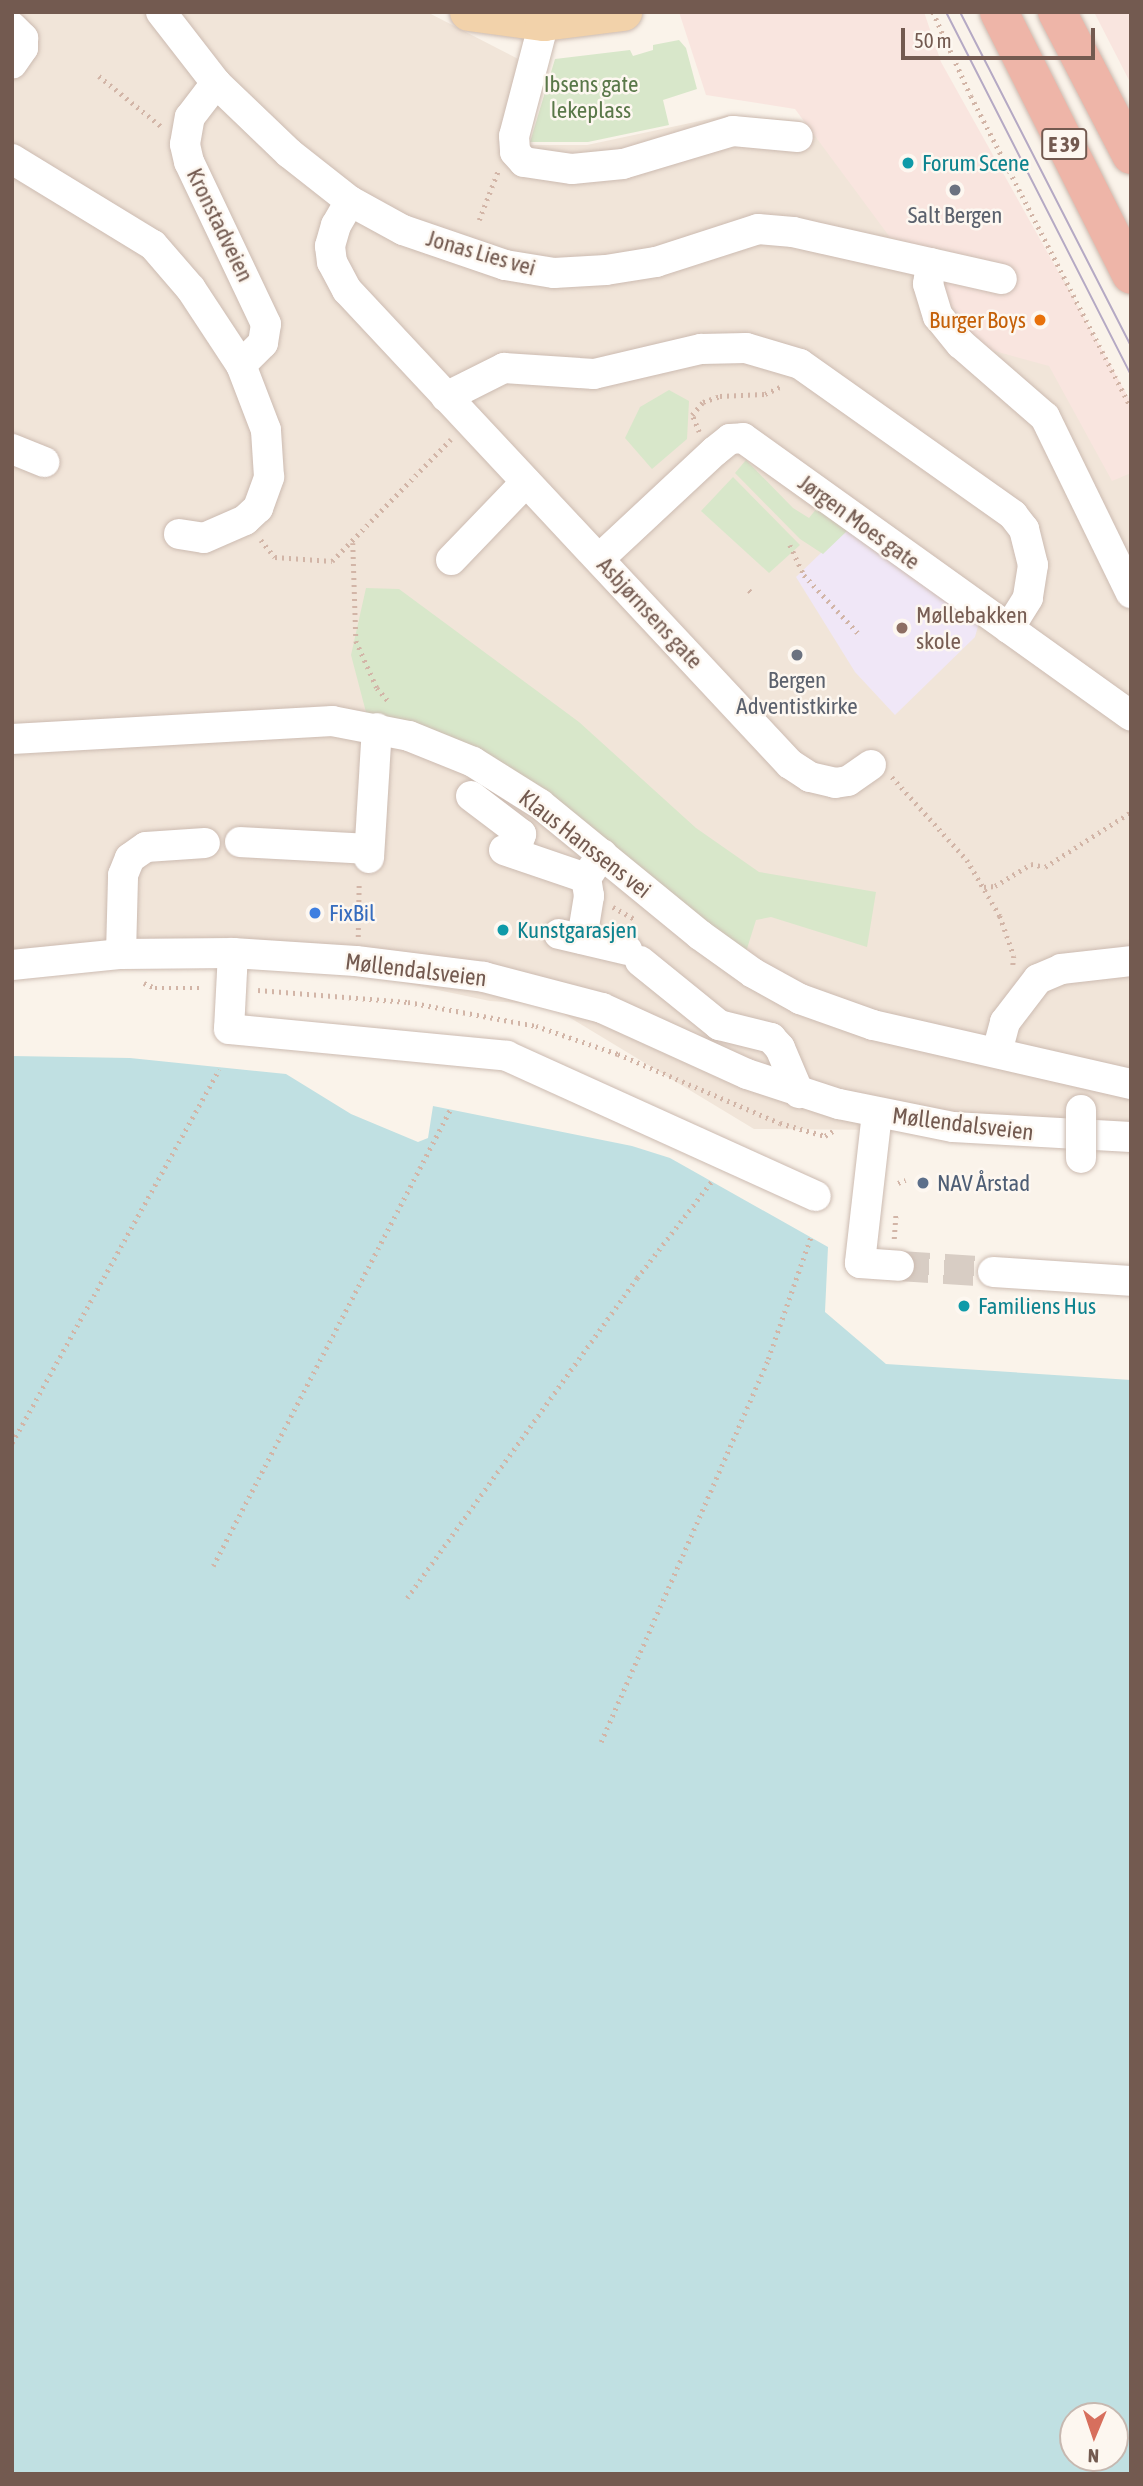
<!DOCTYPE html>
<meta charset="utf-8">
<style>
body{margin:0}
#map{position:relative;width:1143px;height:2486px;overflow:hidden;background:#faf3ea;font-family:"Asap Condensed",sans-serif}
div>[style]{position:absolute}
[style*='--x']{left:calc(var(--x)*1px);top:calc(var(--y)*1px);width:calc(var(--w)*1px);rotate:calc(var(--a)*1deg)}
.residential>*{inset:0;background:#f1e5d9}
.commercial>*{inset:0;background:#f9e5df}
.education>*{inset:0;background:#f0e7f7}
.green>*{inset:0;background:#d8e7ca}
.water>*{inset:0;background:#c0e0e2}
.minor-tunnel>*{height:30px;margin-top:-15px;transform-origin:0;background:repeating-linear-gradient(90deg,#d8cdc4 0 30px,transparent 0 45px)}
.path>*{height:4.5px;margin-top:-2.25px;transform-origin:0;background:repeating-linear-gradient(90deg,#d2b5a7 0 2px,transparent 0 7px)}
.roads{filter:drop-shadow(0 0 2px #ccbbb1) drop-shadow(0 0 2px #ccbbb1)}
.minor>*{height:30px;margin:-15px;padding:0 15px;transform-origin:15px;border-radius:15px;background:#fff}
.major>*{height:38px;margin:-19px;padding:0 19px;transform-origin:19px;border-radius:19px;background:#f2d2aa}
.highway>*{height:38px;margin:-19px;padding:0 19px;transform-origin:19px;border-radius:19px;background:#eeb5a8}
.tram>*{height:2px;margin:-1px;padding:0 1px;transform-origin:1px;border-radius:1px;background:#b5a9c4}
.bridges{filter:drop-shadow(0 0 2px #ccbbb1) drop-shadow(0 0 2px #ccbbb1)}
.minor-bridge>*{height:30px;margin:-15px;padding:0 15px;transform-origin:15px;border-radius:15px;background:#fff}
.dots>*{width:19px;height:19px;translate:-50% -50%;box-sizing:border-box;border:4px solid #fdf7f0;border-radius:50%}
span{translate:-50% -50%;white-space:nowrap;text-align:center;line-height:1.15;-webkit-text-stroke:5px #fdf7f0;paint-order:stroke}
.shield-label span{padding:2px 5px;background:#fdf7f0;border:2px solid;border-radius:5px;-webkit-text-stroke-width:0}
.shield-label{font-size:21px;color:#735a50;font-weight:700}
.park-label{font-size:23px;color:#5a7849}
.culture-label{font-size:23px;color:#0d838f}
.left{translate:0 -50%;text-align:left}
.worship-label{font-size:23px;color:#5b616d}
.street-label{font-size:23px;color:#735a50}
.food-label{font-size:23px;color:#c56008}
.right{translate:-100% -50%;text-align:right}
.education-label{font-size:23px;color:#785e54}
.shop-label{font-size:23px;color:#366cbe}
.service-label{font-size:23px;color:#4e5e75}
.frame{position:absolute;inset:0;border:14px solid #735a50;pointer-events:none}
.north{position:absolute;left:1059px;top:2402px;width:70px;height:70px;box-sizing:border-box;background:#fdf7f0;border:2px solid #c6b8b0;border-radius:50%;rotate:182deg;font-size:19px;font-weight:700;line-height:28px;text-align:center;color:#735a50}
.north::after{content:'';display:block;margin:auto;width:24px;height:32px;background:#d76f5d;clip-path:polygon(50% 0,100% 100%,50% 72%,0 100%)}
.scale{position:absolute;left:901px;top:28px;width:194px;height:32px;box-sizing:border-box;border:4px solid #735a50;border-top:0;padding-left:9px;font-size:21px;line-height:24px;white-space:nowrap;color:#735a50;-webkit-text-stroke:5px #fdf7f0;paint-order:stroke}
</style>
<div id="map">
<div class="residential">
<div style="clip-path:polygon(12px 12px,427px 12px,528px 64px,527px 145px,587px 145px,728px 115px,800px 121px,1062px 276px,1131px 409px,1131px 1132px,754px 1129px,549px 1005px,490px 1001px,296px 960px,12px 967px)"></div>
</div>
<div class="commercial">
<div style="clip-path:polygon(679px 12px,924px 12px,941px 62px,1131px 402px,1131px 473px,1112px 481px,1049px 366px,969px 344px,795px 109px,706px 95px)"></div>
<div style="clip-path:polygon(1094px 12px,1131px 12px,1131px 84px)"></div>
</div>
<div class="education">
<div style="clip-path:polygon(850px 525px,980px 619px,975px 637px,895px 715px,855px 672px,796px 577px)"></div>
</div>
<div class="green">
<div style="clip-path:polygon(679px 40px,686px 48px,697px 89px,663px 100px,669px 125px,588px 142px,530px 142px,555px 59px,630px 50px,633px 56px,653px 50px,653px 45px)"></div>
<div style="clip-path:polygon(669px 390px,689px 401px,687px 439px,652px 469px,625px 438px,640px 407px)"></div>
<div style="clip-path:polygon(746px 460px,793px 508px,809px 518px,817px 508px,848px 530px,823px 554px,800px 539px,735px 473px)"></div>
<div style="clip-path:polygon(733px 477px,800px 545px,769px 573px,701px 511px)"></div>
<div style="clip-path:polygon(366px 588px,399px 589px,579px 722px,696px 828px,759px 872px,876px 892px,867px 947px,771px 917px,756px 920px,745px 955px,590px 833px,367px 716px,351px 655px)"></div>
</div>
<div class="water">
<div style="clip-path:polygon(evenodd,12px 1056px,130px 1058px,286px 1074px,351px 1114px,418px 1142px,428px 1138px,433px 1106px,632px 1146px,670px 1158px,828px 1247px,825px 1312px,886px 1364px,1131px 1380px,1131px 2474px,12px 2474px,12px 1056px,1073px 2416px,1115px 2416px,1115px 2458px,1073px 2458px,1073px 2416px)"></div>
</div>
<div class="minor-tunnel">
<div style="--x:899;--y:1266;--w:94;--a:3.7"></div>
</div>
<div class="path">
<div style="--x:933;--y:12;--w:92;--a:65.7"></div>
<div style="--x:971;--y:96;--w:350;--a:62.8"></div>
<div style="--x:99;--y:76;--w:81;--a:39"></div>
<div style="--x:479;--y:220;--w:53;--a:-68.8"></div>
<div style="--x:699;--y:432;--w:18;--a:-112"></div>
<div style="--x:692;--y:415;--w:17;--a:-50"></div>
<div style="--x:703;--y:402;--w:18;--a:-19"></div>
<div style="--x:720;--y:396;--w:45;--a:-2.5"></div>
<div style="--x:765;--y:394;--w:17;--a:-25"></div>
<div style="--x:261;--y:540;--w:22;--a:51"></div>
<div style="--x:275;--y:557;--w:57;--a:4"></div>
<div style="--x:332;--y:561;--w:170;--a:-45.7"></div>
<div style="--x:353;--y:543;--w:98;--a:88.2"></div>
<div style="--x:356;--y:641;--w:51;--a:65.9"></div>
<div style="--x:377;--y:688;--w:20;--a:49"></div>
<div style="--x:790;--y:545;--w:33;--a:65"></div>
<div style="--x:804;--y:575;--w:79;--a:47"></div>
<div style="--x:749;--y:590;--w:4;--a:45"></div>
<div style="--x:892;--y:777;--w:112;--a:47.9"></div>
<div style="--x:967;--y:860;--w:65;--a:59.5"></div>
<div style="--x:1000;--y:916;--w:42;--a:70.7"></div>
<div style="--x:1014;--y:956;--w:10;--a:96"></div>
<div style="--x:984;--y:887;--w:11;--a:-5"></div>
<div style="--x:995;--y:886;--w:42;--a:-31.4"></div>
<div style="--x:1031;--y:864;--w:14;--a:12"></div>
<div style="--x:1045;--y:867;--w:102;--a:-32.6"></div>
<div style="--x:613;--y:907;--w:25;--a:29"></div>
<div style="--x:358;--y:937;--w:55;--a:-89"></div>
<div style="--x:144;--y:983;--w:12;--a:24"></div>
<div style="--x:155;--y:988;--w:49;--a:0"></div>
<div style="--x:258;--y:990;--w:150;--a:4.6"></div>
<div style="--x:408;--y:1002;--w:130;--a:10.6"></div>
<div style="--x:536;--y:1026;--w:87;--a:18.9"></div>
<div style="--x:618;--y:1054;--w:176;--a:23.1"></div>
<div style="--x:780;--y:1123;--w:47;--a:16.1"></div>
<div style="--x:825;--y:1136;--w:9;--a:-32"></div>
<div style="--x:898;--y:1183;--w:8;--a:-23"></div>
<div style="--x:894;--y:1239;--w:26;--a:-86"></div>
<div style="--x:12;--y:1443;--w:427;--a:-61"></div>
<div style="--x:213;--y:1566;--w:514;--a:-62.54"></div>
<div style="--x:407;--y:1598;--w:394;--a:-54.3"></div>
<div style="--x:637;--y:1278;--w:123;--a:-52.3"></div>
<div style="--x:601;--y:1742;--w:418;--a:-66.4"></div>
<div style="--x:768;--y:1359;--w:130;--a:-70.7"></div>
</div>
<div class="roads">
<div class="minor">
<div style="--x:161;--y:12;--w:90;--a:52.2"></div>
<div style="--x:216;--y:83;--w:101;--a:43.8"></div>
<div style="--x:289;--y:153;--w:78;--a:38.2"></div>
<div style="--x:350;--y:201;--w:60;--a:28.7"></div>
<div style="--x:403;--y:230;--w:108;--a:18.9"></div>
<div style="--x:505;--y:265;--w:50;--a:9.3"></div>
<div style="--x:554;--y:273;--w:52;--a:-3.3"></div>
<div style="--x:606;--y:270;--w:51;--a:-9.1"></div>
<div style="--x:656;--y:262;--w:107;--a:-17.9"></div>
<div style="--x:758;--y:229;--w:35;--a:5"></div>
<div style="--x:793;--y:232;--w:214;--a:12.7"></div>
<div style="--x:544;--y:22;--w:118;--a:104.7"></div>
<div style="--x:514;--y:136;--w:16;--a:86"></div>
<div style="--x:515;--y:152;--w:13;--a:48"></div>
<div style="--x:524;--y:162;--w:49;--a:8.3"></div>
<div style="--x:572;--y:169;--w:51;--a:-5.6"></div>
<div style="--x:623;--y:164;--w:115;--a:-16.7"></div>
<div style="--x:733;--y:131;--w:65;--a:5.3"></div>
<div style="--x:12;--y:27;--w:16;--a:45"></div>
<div style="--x:23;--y:38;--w:10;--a:90"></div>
<div style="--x:23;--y:48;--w:19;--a:125"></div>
<div style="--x:12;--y:159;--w:165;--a:31.4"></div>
<div style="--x:153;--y:245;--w:58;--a:49.2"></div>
<div style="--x:191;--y:289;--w:91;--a:56.7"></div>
<div style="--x:350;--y:201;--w:28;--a:120"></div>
<div style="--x:336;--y:225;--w:22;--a:106"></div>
<div style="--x:330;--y:246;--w:16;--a:83"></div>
<div style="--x:332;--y:262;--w:32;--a:62"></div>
<div style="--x:347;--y:290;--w:649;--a:46.94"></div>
<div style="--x:790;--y:764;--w:24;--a:33"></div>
<div style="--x:810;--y:777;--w:26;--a:13"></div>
<div style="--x:835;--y:783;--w:13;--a:-9"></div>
<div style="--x:848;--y:781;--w:28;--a:-35"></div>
<div style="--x:931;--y:263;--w:21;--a:98"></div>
<div style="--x:928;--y:284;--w:34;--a:73"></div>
<div style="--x:938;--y:316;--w:36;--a:51"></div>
<div style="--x:961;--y:344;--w:111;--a:41"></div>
<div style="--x:1045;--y:417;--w:196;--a:64"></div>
<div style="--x:446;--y:397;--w:65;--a:-26.6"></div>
<div style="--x:504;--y:368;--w:90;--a:3.8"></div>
<div style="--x:594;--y:374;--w:110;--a:-13.2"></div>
<div style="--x:701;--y:349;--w:45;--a:-1.3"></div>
<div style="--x:746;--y:348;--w:56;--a:16.5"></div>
<div style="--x:800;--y:364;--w:261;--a:35.3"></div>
<div style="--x:1013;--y:515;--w:18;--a:52"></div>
<div style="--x:1024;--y:529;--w:37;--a:76"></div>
<div style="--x:1033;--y:565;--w:33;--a:99"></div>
<div style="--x:1028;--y:598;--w:36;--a:122"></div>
<div style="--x:12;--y:449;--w:35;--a:22"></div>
<div style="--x:179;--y:534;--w:25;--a:9"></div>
<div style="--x:204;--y:538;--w:45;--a:-23.7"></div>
<div style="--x:245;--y:520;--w:18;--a:-43"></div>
<div style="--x:258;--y:508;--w:33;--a:-70"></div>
<div style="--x:269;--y:477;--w:47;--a:-93.7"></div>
<div style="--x:266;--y:430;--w:70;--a:-111"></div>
<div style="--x:241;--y:365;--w:31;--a:-45"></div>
<div style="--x:263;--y:343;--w:19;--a:-81"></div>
<div style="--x:266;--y:324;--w:179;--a:-115.4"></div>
<div style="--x:189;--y:162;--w:18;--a:-103"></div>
<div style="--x:185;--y:144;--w:27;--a:-80"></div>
<div style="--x:190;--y:117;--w:43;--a:-52.6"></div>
<div style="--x:599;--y:559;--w:158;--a:-43"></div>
<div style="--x:715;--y:451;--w:19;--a:-39"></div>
<div style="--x:730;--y:439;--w:13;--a:-4"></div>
<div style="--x:743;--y:438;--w:477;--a:35.6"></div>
<div style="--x:451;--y:560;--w:108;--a:-46.1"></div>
<div style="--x:12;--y:739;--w:321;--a:-3.2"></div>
<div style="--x:332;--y:721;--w:78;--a:11"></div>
<div style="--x:409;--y:736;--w:69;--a:22.1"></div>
<div style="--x:473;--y:762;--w:79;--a:32.1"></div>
<div style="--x:540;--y:804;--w:207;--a:39.3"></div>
<div style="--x:700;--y:935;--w:65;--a:35.6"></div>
<div style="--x:753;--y:973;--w:54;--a:29"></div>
<div style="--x:800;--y:999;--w:77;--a:19.6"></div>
<div style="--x:873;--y:1025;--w:265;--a:12.9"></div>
<div style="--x:471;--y:796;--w:63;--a:37.2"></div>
<div style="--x:521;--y:834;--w:20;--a:108"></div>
<div style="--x:240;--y:842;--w:129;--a:3.1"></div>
<div style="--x:504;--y:850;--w:87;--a:18.9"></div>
<div style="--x:586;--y:878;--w:29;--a:-56"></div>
<div style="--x:369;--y:858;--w:130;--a:-86.5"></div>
<div style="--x:559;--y:934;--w:70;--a:13.2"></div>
<div style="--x:582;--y:939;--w:44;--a:-80.8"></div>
<div style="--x:589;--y:896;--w:18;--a:-99"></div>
<div style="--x:233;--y:953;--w:76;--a:93"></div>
<div style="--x:229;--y:1029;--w:279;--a:5.5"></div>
<div style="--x:507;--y:1056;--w:339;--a:24.4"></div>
<div style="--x:121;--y:954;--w:79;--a:-88.5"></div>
<div style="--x:123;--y:875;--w:18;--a:-68"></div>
<div style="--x:130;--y:858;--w:19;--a:-35"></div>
<div style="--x:146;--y:847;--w:59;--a:-3.9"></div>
<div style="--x:640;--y:961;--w:102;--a:39"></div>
<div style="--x:719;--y:1025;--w:54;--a:14"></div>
<div style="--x:771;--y:1038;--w:13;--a:48"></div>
<div style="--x:780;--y:1048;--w:49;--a:67.1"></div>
<div style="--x:12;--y:965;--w:110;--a:-5.8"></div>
<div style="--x:121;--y:954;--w:112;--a:-0.5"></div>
<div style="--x:233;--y:953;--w:123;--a:3.7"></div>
<div style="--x:356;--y:961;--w:129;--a:7.1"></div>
<div style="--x:484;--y:977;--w:122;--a:14.7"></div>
<div style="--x:602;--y:1008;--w:159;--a:24.5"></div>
<div style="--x:747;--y:1074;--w:97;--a:18.1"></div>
<div style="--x:839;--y:1104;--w:116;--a:11.4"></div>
<div style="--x:953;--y:1127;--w:178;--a:3.2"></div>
<div style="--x:997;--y:1052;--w:31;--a:-75"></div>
<div style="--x:1005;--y:1022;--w:54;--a:-52.5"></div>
<div style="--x:1038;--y:979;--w:25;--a:-23"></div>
<div style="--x:1061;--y:969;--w:70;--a:-6.5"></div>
<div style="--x:877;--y:1113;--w:151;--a:96.5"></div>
<div style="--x:860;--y:1263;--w:39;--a:4"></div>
<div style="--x:993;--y:1272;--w:138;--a:3.7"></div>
</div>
<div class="major">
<div style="--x:469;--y:12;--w:76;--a:7.6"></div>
<div style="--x:544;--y:22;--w:80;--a:-7.2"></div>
</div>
<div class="highway">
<div style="--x:999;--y:12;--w:294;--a:63.3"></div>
<div style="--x:1057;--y:12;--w:161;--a:62.6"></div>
</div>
</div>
<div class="tram">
<div style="--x:946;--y:12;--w:407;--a:63"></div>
<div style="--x:960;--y:12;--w:375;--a:62.9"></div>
</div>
<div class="bridges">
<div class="minor-bridge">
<div style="--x:1081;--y:1110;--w:48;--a:90"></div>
</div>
</div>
<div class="dots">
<div style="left:908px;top:163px;background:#0f9aa8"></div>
<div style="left:955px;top:190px;background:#6b7280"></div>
<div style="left:1040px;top:320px;background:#e8710a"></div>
<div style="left:902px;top:628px;background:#8d6e63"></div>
<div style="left:797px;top:655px;background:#6b7280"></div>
<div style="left:315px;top:913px;background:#3f7fe0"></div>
<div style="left:503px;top:930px;background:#0f9aa8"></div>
<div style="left:923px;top:1183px;background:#5c6f8a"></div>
<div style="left:964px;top:1306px;background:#0f9aa8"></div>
</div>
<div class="shield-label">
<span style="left:1064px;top:144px">E 39</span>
</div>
<div class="park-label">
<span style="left:591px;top:97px">Ibsens gate<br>lekeplass</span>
</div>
<div class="culture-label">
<span class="left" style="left:922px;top:163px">Forum Scene</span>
<span class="left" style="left:517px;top:930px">Kunstgarasjen</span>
<span class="left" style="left:978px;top:1306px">Familiens Hus</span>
</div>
<div class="worship-label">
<span style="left:955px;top:215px">Salt Bergen</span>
<span style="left:797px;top:693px">Bergen<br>Adventistkirke</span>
</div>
<div class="street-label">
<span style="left:220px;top:225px;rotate:64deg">Kronstadveien</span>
<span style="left:481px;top:253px;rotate:16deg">Jonas Lies vei</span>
<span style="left:859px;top:522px;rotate:36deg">Jørgen Moes gate</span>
<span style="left:650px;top:613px;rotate:47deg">Asbjørnsens gate</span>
<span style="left:585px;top:844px;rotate:38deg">Klaus Hanssens vei</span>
<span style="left:416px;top:970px;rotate:7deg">Møllendalsveien</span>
<span style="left:963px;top:1124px;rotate:7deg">Møllendalsveien</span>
</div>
<div class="food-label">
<span class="right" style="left:1026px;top:320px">Burger Boys</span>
</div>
<div class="education-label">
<span class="left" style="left:916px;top:628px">Møllebakken<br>skole</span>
</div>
<div class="shop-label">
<span class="left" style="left:329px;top:913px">FixBil</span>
</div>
<div class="service-label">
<span class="left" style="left:937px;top:1183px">NAV Årstad</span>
</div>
<div class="frame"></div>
<div class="north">N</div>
<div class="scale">50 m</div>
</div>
